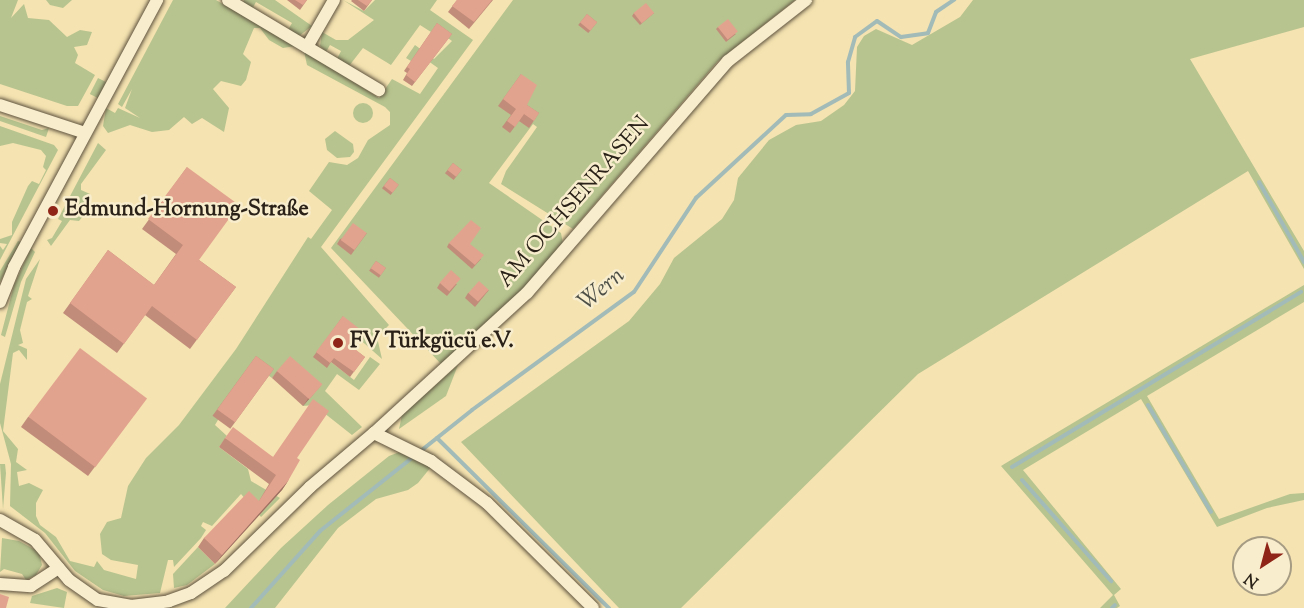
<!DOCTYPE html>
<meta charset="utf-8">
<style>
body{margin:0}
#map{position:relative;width:1304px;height:608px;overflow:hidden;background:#f5e3b1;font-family:"Sorts Mill Goudy",serif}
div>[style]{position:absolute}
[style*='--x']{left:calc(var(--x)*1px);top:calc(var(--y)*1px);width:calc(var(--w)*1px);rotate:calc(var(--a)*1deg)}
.green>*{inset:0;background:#b7c48f;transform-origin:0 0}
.round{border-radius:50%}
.stream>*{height:4px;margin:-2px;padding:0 2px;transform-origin:2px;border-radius:2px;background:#a2bbb8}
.roads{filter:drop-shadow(0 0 2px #5d523e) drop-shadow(0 0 2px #5d523e)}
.minor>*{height:12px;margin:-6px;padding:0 6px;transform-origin:6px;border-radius:6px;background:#f8edcc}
.wall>*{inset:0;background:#c28c7a;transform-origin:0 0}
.shaded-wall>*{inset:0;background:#9e7263}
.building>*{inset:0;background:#e2a38e;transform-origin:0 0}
.dots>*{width:16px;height:16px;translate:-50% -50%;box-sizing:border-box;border:3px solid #f8edcc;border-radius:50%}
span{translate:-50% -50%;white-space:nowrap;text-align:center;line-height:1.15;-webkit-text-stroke:5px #f8edcc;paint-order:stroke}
.street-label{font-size:22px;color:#2a2218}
.poi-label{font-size:22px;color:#2a2218;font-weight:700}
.left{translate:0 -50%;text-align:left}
.water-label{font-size:24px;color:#4e5048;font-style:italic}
.north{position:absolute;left:1232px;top:536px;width:60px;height:60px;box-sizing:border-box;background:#f8edcc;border:2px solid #a69c84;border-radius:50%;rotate:216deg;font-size:16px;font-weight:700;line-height:24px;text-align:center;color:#2a2218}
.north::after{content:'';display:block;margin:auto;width:21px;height:27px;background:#8f2418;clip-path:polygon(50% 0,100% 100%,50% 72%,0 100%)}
</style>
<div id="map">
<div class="green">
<div style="clip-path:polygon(0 0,18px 0,11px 18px,24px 4px,28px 18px,49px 20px,67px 37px,80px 30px,92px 32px,87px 45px,74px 47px,78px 55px,75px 63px,95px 75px,78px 106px,67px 106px,0 84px)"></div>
<div style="clip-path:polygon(46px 0,72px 0,63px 8px,50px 5px)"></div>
<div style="clip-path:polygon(173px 0,216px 0,295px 46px,283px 48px,269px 40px,260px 28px,254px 28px,243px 54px,251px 62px,246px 80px,241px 86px,221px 81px,213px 89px,229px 108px,224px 132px,202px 118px,192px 124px,184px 117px,169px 130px,152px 132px,130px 125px,108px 133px,103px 126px,106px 108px,115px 113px,118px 108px,140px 118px,125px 108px,132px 89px,122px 107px,118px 104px)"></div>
<div style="clip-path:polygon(244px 0,275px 0,312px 26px,299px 36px,288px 30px,292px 23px,256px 2px,252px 9px,243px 3px)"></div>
<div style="clip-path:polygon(343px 0,364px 11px,375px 0,437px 0,430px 10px,473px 40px,321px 247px,389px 325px,377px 337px,382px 359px,339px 321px,331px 362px,354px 380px,370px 357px,380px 364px,359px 390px,337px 374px,325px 391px,362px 427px,352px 435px,314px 405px,303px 406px,285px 363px,272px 378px,251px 363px,215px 425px,227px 436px,219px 447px,248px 469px,251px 481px,280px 498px,261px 517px,241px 494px,212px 526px,203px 522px,201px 526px,206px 530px,201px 538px,174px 567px,173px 560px,168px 560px,160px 593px,124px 596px,103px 590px,75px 571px,45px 533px,10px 506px,11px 464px,0 423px,0 384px,26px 279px,40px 259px,28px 296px,32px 299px,27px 302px,20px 330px,23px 343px,18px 345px,27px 349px,27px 360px,19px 350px,13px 353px,3px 431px,18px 449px,16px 462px,27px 470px,17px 472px,19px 486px,29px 483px,43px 490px,36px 503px,36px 516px,40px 525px,56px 537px,70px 561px,94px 567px,97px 561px,104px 570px,136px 579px,138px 565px,111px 560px,102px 554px,100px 534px,107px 522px,121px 518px,128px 486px,146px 458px,179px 425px,236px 349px,308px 237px,311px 239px,332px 210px,309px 191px,329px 162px,347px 165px,358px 158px,368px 140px,390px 125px,390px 112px,385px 107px,307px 65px,304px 51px,379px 98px,392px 79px,420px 94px,438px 68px,417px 53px,411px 61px,406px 58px,415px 45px,434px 59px,452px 41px,434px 28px,431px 32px,420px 25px,391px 65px,363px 48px,349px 66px,337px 59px,341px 51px,330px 45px,326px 52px,320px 46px,322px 32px,336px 40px,348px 40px,374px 20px)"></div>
<div style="clip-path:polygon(513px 0,795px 0,718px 61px,573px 229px,501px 184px,506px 171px,537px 127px,533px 124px,489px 183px,561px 233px,563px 244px,527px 285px,442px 365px,331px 248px)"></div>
<div style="clip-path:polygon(973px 0,1304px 0,1304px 27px,1190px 59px,1304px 251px,1304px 269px,1248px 171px,918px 374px,681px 608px,619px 608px,461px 442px,629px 321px,660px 284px,674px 258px,722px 219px,734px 200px,738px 178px,769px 140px,796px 125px,821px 121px,844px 105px,855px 91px,857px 47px,864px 36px,876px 29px,912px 45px,960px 17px)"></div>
<div style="left:98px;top:78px;width:9px;height:18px;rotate:27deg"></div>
<div class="round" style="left:353px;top:103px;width:20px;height:20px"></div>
<div style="clip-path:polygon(0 116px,42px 130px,49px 128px,46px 137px,0 121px)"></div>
<div style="clip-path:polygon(0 126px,54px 145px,58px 150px,0 260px,0 246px,3px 250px,7px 244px,0 243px,0 239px,12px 235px,12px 222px,28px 186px,32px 181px,39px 184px,46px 170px,43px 167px,46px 156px,41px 150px,13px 143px,0 146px)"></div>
<div style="clip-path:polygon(335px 131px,353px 144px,354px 152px,350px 157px,337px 158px,327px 150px,325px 139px)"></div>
<div style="clip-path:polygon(98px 143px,106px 150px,81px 184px,81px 190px,90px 194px,79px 210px,84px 215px,79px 221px,70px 220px,51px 246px,47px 240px,52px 238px,62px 221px,58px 219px)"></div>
<div style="clip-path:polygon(18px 241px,21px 242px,0 282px,0 271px)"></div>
<div style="clip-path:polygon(31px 248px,35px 252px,21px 282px,5px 337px,1px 335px,14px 285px)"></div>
<div style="clip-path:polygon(1304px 285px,1304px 302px,1147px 396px,1219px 519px,1290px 494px,1304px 493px,1304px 500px,1267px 508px,1217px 527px,1141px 399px,1023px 470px,1121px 589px,1114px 595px,1120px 606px,1117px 608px,1100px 608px,1113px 595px,1001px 466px)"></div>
<div style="clip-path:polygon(458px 365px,446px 396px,399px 429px,402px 415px)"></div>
<div style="clip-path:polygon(402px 451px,431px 467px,418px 483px,408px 490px,376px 499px,338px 528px,275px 608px,225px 608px,281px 548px,328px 505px,389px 456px)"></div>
<div style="clip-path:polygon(0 464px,5px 464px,6px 473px,3px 509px)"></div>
<div style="clip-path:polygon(2px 538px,19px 541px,39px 552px,42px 565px,36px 575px,26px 580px,22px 574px,4px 569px,0 572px)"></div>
<div style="clip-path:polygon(198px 547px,215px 564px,187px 585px,174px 588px,173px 574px)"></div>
<div style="clip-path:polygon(57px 588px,67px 592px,64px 608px,30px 603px,32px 596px)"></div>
</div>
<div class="stream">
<div style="--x:1259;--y:182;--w:92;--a:60.6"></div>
<div style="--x:1148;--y:405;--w:124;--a:59.5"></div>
<div style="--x:437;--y:438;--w:242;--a:44.7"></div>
<div style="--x:1012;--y:467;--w:338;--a:-31.2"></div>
<div style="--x:1022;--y:480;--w:135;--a:48.6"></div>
<div style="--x:251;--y:608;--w:103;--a:-48.1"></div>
<div style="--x:320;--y:531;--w:194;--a:-38.5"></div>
<div style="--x:472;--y:410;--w:200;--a:-36.1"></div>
<div style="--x:634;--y:292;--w:113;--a:-56.6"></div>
<div style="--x:696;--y:198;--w:122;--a:-42.7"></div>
<div style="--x:786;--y:115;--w:25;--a:-2"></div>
<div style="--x:811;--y:114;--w:43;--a:-28.9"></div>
<div style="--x:849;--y:93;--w:31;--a:-92"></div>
<div style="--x:848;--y:62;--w:26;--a:-74"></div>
<div style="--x:855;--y:37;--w:27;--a:-36"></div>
<div style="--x:877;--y:21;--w:29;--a:34"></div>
<div style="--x:901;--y:37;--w:27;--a:-8"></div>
<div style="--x:928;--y:33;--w:22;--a:-69"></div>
<div style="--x:936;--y:12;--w:22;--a:-34"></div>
<div style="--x:1112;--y:608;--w:4;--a:-45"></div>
</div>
<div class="roads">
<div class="minor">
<div style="--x:228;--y:0;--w:176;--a:30.8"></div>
<div style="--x:307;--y:47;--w:54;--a:-60.1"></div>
<div style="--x:0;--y:105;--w:89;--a:18.2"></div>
<div style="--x:0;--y:302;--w:38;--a:-68"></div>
<div style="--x:14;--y:267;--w:303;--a:-61.8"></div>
<div style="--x:374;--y:433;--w:207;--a:-42.5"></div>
<div style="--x:527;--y:293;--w:307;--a:-49.1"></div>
<div style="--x:728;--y:61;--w:99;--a:-38"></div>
<div style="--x:0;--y:520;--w:40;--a:29.7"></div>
<div style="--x:35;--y:540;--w:52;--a:49.6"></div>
<div style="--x:69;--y:580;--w:35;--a:35"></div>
<div style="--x:98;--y:600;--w:34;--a:10"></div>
<div style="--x:131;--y:606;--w:38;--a:-7"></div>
<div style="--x:169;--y:601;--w:23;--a:-20"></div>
<div style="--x:191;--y:593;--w:40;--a:-34"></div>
<div style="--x:224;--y:571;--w:120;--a:-44.3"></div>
<div style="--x:310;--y:487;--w:84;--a:-40.2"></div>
<div style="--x:374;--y:433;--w:64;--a:26.2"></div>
<div style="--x:431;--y:461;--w:70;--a:36.9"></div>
<div style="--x:487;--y:503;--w:149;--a:44.7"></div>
<div style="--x:0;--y:584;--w:31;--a:4"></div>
<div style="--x:31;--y:586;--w:33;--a:-33"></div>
</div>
</div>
<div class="wall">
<div style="clip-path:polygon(287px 0,307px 0,300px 10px)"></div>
<div style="clip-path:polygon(352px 0,372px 0,364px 11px,351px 1px)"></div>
<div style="clip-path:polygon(457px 0,493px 0,469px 29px,448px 12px)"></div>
<div style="clip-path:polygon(634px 13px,654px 13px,640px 25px,632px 16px)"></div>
<div style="left:587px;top:14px;width:13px;height:14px;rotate:39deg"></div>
<div style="clip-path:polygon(437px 23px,452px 34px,412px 86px,403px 80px,407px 73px,404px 71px)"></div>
<div style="clip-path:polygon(718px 27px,736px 34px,726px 42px,716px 29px)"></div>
<div style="clip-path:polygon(521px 74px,527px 105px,539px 113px,529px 128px,519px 121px,510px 133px,502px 127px,511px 115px,498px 106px)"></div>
<div style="left:453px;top:163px;width:11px;height:13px;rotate:38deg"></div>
<div style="clip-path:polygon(187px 167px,199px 260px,236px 287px,190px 349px,145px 315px,117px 353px,63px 313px,108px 250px,154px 285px,176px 254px,142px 229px)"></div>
<div style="left:390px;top:178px;width:11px;height:13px;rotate:38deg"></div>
<div style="clip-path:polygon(367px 233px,351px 255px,337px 244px,340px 239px)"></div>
<div style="clip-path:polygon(449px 243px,481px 259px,472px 269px,447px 247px)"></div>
<div style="left:376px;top:261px;width:12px;height:12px;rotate:35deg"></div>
<div style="clip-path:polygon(440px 283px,457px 284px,447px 296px,437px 288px)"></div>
<div style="clip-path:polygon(489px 290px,475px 307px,465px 298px,468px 293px)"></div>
<div style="clip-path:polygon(343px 316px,350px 346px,365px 357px,350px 377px,331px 362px,327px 368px,313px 357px)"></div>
<div style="left:256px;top:356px;width:22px;height:74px;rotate:36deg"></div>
<div style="clip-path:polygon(277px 371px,322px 384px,303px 406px,272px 378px)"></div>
<div style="clip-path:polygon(140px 407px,88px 476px,21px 427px,28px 417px)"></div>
<div style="clip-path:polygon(225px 438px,273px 457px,297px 458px,288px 481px,282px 490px,215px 564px,198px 547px,204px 538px,259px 501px,269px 484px,219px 447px)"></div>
</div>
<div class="shaded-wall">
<div style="clip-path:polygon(322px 384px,316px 391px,303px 406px,308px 399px)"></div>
<div style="clip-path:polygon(288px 481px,282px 490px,215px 564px,222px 555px)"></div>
</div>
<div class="building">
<div style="clip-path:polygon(295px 0,307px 0,303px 5px)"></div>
<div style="clip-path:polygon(358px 0,372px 0,367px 6px)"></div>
<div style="clip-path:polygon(457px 0,492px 0,474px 22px,452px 6px)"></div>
<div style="left:646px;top:3px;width:13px;height:16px;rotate:51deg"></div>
<div style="left:587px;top:14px;width:13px;height:11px;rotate:39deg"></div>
<div style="left:728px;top:19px;width:16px;height:13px;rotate:52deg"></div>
<div style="clip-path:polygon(437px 23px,452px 34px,415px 82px,406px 75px,410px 69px,407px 67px)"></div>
<div style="clip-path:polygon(521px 74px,537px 85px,527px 105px,539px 113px,534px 121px,524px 114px,515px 127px,507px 121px,516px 109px,503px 99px)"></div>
<div style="left:453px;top:163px;width:11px;height:9px;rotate:38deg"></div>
<div style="clip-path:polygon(187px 167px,239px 205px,199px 260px,236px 287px,197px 340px,152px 306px,124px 344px,70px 303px,108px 250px,154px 285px,183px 245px,148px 219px)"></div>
<div style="left:390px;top:178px;width:11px;height:10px;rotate:38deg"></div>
<div style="clip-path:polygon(471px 220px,481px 228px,470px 244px,484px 255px,475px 265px,449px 243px)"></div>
<div style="left:353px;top:223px;width:17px;height:21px;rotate:36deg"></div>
<div style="left:376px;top:261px;width:12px;height:9px;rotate:35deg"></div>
<div style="left:451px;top:270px;width:13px;height:17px;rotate:42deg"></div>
<div style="left:479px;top:281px;width:13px;height:16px;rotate:42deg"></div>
<div style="clip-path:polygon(343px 316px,361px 330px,350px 345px,365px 357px,354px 372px,334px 358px,330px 363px,316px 352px)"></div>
<div style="left:80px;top:348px;width:84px;height:86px;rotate:37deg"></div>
<div style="left:256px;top:356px;width:22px;height:66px;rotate:36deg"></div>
<div style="left:290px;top:356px;width:43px;height:20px;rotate:41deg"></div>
<div style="clip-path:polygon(313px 399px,329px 411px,297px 458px,300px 460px,288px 481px,222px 555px,204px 538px,249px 491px,259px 501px,276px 475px,225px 438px,233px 427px,273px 457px)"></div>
<div style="clip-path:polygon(0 594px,9px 597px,6px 608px,0 608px)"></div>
</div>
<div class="dots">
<div style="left:53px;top:211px;background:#8f2418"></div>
<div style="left:338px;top:343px;background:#8f2418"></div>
</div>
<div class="street-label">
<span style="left:575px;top:203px;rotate:-49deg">AM OCHSENRASEN</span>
</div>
<div class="poi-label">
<span class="left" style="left:65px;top:211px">Edmund-Hornung-Straße</span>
<span class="left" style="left:350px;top:343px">FV Türkgücü e.V.</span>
</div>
<div class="water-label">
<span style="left:602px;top:290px;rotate:-40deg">Wern</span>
</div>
<div class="north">N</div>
</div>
